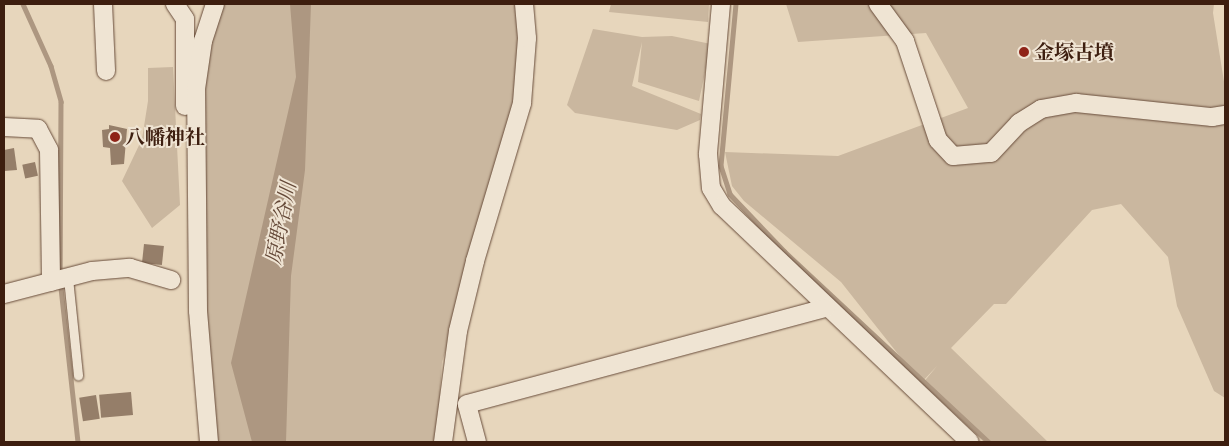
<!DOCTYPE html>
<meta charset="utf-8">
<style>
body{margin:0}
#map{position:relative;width:1229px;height:446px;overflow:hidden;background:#e7d6bc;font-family:"IM FELL Great Primer","Noto Serif JP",serif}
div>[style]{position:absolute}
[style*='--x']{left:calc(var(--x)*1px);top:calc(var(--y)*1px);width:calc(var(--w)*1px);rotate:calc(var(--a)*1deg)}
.green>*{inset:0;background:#cab79f}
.water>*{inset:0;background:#ad9781}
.stream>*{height:4.5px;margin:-2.25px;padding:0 2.25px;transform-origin:2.25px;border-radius:2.25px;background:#ad9781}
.building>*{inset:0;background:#957e69;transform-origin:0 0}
.roads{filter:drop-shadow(0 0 1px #684c3a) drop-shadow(0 0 1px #684c3a)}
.service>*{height:9px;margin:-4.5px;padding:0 4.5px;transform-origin:4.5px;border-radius:4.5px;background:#efe4d3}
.minor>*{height:18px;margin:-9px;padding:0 9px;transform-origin:9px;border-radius:9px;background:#efe4d3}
.dots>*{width:14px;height:14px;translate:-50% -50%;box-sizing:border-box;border:2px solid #efe4d3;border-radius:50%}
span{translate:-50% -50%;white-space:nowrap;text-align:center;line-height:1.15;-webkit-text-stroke:4px #efe4d3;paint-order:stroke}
.poi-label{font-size:20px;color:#3d1e0f;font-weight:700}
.left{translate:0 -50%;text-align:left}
.water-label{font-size:21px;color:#644837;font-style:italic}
.frame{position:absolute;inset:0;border:5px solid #3d1e0f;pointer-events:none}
</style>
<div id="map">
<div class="green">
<div style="clip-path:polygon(217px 4px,530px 4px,527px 38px,483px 234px,442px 362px,437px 442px,214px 442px,195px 135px)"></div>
<div style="clip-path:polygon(611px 4px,709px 4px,708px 22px,609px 12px)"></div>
<div style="clip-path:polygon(786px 4px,1214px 4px,1213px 13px,1225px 88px,1225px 398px,1214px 391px,1177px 306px,1168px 257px,1121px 204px,1092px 210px,1006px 304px,994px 304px,951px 348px,1048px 442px,984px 442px,922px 384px,937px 366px,921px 383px,841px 282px,744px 201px,732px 186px,725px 152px,838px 156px,968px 108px,926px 33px,798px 42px)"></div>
<div style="clip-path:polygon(593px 29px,642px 37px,672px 36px,711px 44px,699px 101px,638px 82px,642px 42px,632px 86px,701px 114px,700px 120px,677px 130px,575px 113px,567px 105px)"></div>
<div style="clip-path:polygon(173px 67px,180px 205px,152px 228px,122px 181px,142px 139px,148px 101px,148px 68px)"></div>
</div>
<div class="water">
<div style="clip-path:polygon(290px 4px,311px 4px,305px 170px,291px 276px,286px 442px,252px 442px,231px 363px,296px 77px)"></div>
</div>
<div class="stream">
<div style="--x:23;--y:4;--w:68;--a:65.7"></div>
<div style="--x:51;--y:66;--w:37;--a:74"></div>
<div style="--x:61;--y:102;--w:167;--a:90.3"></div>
<div style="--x:736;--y:4;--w:163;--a:95.3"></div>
<div style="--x:721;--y:166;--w:29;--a:72"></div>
<div style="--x:730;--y:194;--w:79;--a:46.5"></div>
<div style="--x:784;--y:251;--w:280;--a:43"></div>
<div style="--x:61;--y:288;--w:155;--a:83.7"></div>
</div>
<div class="building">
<div style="clip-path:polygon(109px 125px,127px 129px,124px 164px,111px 165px,110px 148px,103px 147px,102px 130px,109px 129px)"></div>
<div style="clip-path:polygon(14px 148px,17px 170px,4px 171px,4px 150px)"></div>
<div style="left:35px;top:162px;width:14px;height:13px;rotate:78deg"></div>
<div style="left:144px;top:244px;width:20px;height:19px;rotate:6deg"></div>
<div style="left:131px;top:392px;width:23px;height:32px;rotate:85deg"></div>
<div style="left:96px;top:395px;width:24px;height:17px;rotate:81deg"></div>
</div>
<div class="roads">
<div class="service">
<div style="--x:68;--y:278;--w:98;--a:84.1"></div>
</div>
<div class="minor">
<div style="--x:103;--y:4;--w:67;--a:87.4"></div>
<div style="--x:175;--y:4;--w:18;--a:56"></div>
<div style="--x:185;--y:19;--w:87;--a:90"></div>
<div style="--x:721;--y:4;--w:151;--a:95"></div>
<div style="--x:708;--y:154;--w:34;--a:85"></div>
<div style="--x:711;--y:188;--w:21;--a:59"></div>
<div style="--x:722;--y:206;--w:342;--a:43.6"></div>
<div style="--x:878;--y:4;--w:46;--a:53.9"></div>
<div style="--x:905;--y:41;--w:104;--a:71.6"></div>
<div style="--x:938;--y:140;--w:22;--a:47"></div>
<div style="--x:953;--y:156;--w:38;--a:-5"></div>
<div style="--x:991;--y:153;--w:41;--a:-47"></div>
<div style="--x:1019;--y:123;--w:26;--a:-32"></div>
<div style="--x:1041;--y:109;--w:36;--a:-10"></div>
<div style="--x:1076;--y:103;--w:137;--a:5.9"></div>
<div style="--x:1212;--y:117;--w:13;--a:-9"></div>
<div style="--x:4;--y:127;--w:34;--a:3"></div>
<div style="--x:38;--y:129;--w:24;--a:62"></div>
<div style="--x:49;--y:150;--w:132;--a:89.1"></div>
<div style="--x:4;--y:294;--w:91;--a:-14.6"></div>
<div style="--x:92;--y:271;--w:38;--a:-5"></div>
<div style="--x:130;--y:268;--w:43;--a:16.3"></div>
<div style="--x:209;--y:442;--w:131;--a:-94.8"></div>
<div style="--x:198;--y:311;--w:222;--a:-90.5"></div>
<div style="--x:196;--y:89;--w:49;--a:-81.7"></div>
<div style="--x:203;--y:41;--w:39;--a:-72"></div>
<div style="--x:443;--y:442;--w:112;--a:-82.3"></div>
<div style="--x:458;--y:331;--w:72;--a:-76.3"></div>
<div style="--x:475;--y:261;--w:165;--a:-73.4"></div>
<div style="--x:522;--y:103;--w:65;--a:-85.6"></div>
<div style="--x:527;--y:38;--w:34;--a:-95"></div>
<div style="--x:477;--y:442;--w:39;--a:-105"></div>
<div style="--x:467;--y:404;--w:372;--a:-15"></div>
</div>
</div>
<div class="dots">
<div style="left:1024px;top:52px;background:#8f2418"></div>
<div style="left:115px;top:137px;background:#8f2418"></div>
</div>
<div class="poi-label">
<span class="left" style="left:1034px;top:52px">金塚古墳</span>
<span class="left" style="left:125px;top:137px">八幡神社</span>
</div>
<div class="water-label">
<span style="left:281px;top:223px;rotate:-79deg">原野谷川</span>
</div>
<div class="frame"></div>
</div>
